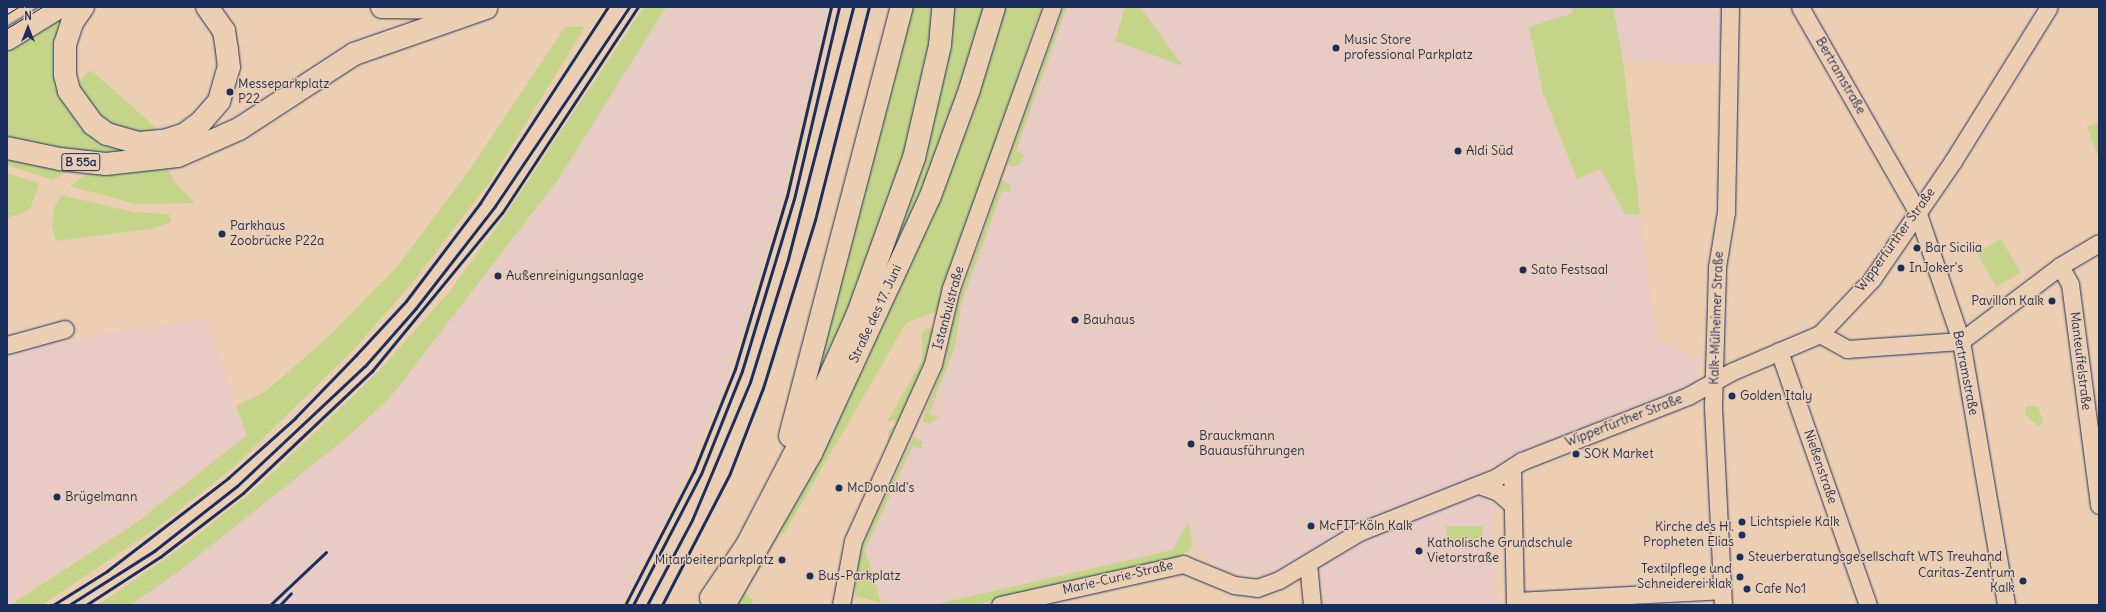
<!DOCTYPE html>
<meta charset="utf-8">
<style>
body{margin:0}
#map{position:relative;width:2106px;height:612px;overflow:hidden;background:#eccfb3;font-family:Delius,sans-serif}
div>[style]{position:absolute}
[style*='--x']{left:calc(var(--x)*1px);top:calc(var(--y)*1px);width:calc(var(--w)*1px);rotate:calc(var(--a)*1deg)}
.built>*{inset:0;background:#e8cbc5}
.green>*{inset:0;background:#c4d589;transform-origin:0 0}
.roads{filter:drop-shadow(0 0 1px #1b2f5e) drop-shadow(0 0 1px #1b2f5e)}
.minor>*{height:17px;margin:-8.5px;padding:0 8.5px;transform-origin:8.5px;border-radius:8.5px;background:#eccfb3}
.major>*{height:21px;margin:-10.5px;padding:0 10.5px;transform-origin:10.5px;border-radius:10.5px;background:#eccfb3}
.highway>*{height:22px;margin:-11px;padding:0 11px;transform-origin:11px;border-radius:11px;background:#eccfb3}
.tram>*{height:1px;margin:-0.5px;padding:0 0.5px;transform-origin:0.5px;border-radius:0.5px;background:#1b2f5e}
.rail>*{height:3px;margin:-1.5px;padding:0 1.5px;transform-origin:1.5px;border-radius:1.5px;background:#1b2f5e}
.dots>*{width:11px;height:11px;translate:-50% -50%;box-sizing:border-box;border:2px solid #eccfb3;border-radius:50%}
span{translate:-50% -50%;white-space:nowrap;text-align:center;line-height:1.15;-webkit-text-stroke:3px #eccfb3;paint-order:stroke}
.shield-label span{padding:1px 3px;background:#eccfb3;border:1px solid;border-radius:3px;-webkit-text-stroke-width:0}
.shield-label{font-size:12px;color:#1b2f5e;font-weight:700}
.poi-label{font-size:13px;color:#1b2f5e}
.left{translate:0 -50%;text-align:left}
.right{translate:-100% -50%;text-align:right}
.street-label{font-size:13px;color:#1b2f5e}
.frame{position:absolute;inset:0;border:8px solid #1b2f5e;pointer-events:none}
.north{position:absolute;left:8px;top:8px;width:40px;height:40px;-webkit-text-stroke:3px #eccfb3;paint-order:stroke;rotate:0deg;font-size:11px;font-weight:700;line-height:16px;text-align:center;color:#1b2f5e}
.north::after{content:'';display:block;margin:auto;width:14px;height:18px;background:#1b2f5e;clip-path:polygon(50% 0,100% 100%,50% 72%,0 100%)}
</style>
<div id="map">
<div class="built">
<div style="clip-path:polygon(657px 7px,828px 7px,782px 201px,727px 379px,662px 527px,620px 605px,118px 605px,216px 541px,468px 293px)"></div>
<div style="clip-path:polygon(1067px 7px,1571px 7px,1573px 13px,1529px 27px,1543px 93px,1576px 179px,1601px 169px,1625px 214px,1640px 215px,1654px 325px,1660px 340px,1699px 358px,1698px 383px,1538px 447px,1297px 558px,1269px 576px,1219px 571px,1195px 543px,1188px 522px,1174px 550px,932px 605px,918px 605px,917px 602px,882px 605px,865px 550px,938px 392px,955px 347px,961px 306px)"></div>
<div style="clip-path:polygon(1613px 7px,1709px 7px,1709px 10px,1724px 11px,1724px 65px,1623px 61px)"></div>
<div style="clip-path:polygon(204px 319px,247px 435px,136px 523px,7px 605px,7px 360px,34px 345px)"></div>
<div style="clip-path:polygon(1471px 495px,1484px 496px,1493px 509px,1496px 605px,1325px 605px,1321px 568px,1325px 562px,1361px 541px)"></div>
</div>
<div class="green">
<div style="clip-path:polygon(644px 7px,666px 7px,557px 181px,389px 399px,345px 439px,174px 575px,130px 605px,98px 605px,181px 548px,260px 485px,377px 373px,449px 292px,501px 221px)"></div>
<div style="clip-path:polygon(908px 7px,935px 7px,923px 97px,876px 252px,806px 415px)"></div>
<div style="clip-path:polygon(952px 7px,988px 7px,922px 196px,862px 318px)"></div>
<div style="clip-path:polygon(1004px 7px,1041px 7px,938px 311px,906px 323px,784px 534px,781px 532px,745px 593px,754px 601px,748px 605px,731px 605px,771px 539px)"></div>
<div style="clip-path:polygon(1064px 7px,1067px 7px,1016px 151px,1024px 155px,1019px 165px,1012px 167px,1007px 164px)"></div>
<div style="clip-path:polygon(1125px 7px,1140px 7px,1183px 66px,1115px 41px)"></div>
<div style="clip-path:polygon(1571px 7px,1613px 7px,1623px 61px,1640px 215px,1625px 214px,1601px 169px,1577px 179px,1543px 93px,1529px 27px,1573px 13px)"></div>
<div style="clip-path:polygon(70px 15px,58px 64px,120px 145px,137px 158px,7px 142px,7px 51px)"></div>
<div style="clip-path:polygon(565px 27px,585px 27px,489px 183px,413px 282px,356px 347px,234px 467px,158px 527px,42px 605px,10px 605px,136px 523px,247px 435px,236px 406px,265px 392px,328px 337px,397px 267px,470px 169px)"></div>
<div style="clip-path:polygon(91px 70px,161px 132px,154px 138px,115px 131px,77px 94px,82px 78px)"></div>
<div style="clip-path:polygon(2099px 122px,2099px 159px,2087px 127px)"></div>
<div style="clip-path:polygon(7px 153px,73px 168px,53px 180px,7px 165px)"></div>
<div style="clip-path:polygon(167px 167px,174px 182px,195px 203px,135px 204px,70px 186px,88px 173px)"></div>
<div style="clip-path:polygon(7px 173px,39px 183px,30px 210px,7px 218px)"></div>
<div style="clip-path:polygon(1001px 180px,1010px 185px,1011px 192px,1002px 191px,961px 305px,955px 347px,929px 414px,939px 417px,929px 424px,922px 421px,944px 362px,957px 306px)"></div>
<div style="clip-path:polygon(61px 195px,134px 212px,169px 214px,172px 222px,151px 229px,56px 241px,52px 228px,54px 208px)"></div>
<div style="left:2001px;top:239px;width:39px;height:28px;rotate:60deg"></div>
<div style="clip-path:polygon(926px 328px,934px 330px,925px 361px,892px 439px,888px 440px,889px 431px,896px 424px,895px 420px,887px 422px,922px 360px,922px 333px)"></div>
<div style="clip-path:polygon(2026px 406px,2038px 406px,2043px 423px,2039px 427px,2025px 414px)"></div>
<div style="clip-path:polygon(914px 436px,922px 442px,922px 449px,913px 446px,865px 550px,881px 603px,855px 596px,858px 559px,865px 538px)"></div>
<div style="clip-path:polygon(1188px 522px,1192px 542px,1189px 550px,1178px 558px,974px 605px,932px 605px,1173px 550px)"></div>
<div style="left:1483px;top:526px;width:21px;height:37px;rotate:90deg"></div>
</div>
<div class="roads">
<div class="minor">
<div style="--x:1800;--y:7;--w:235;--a:60.2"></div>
<div style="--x:1917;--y:211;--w:137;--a:71.3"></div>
<div style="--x:1961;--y:341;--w:268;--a:80.3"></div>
<div style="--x:2060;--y:266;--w:21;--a:61"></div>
<div style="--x:2070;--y:284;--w:223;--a:82.5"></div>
<div style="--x:1820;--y:334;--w:31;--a:29"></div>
<div style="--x:1847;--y:349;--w:114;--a:-4"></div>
<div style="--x:1961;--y:341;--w:124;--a:-37.1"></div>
<div style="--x:2060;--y:266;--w:45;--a:-30.5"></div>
<div style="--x:7;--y:345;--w:60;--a:-15.4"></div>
<div style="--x:1779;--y:351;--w:269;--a:70.7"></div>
<div style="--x:1512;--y:470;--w:135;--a:88.7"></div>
<div style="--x:1479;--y:485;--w:20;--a:20"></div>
<div style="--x:1498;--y:492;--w:18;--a:41"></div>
<div style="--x:1308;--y:563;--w:42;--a:84.6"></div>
<div style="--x:1515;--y:601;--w:207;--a:-3"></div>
<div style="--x:841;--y:605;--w:65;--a:-79.4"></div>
<div style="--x:853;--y:541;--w:194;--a:-65.7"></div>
<div style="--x:933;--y:364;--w:78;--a:-76.7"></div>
<div style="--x:951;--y:288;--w:299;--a:-70.2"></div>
<div style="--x:1000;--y:605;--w:188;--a:-12.6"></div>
<div style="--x:1183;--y:564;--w:55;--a:22.4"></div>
<div style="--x:1234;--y:585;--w:23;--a:7"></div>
<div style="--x:1257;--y:588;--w:23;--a:-20"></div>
<div style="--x:1279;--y:580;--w:93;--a:-31"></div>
<div style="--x:1359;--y:532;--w:149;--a:-21.7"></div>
<div style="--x:1497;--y:477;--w:30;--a:-33"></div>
<div style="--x:1522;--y:461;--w:178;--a:-21.4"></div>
<div style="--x:1688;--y:396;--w:51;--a:-29.1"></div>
<div style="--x:1733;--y:371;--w:95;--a:-23"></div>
<div style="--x:1820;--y:334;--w:76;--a:-46.6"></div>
<div style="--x:1872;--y:279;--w:143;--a:-55.5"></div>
<div style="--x:1953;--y:161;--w:181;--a:-58.1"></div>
<div style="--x:1723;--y:605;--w:200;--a:-92.9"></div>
<div style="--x:1713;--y:405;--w:138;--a:-88.3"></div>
<div style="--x:1717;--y:267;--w:56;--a:-80.7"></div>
<div style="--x:1726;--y:212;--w:205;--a:-88.9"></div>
</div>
<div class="major">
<div style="--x:7;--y:39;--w:61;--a:-31.6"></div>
<div style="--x:724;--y:605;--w:175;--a:-60.2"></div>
<div style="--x:811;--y:453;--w:281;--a:-65.2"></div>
<div style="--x:929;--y:198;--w:116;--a:-69.8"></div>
<div style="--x:969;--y:89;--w:86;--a:-73"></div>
</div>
<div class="highway">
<div style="--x:83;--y:7;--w:19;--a:125"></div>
<div style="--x:72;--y:23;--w:22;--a:108"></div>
<div style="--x:65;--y:44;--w:31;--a:90"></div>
<div style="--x:65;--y:75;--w:16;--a:76"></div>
<div style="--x:69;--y:91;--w:41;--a:54"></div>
<div style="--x:93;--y:124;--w:17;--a:36"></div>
<div style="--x:107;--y:134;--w:33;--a:16"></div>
<div style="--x:139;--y:143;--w:25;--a:-5"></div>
<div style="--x:164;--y:141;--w:22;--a:-18"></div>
<div style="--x:185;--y:134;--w:20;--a:-37"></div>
<div style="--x:201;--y:122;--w:28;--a:-49"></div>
<div style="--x:219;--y:101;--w:35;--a:-74"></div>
<div style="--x:229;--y:67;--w:17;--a:-97"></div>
<div style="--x:227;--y:50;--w:19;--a:-99"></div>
<div style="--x:224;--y:31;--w:29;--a:-125"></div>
<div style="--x:382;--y:7;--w:86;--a:0.7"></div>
<div style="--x:7;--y:148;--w:54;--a:11.7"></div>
<div style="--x:60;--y:159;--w:46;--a:6.2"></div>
<div style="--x:106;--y:164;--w:72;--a:-6.3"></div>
<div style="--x:178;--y:156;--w:67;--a:-23.9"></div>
<div style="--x:239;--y:129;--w:137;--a:-33.1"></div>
<div style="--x:354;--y:54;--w:140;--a:-19.2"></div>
<div style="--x:790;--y:436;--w:443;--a:-75.4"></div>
<div style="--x:711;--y:598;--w:64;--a:-55.8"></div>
<div style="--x:747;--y:545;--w:110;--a:-62.5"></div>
<div style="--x:798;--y:447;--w:144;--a:-65.8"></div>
<div style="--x:857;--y:316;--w:168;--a:-70.2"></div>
<div style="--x:914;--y:158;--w:116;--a:-77"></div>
<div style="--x:940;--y:45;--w:38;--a:-85"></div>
</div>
</div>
<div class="tram">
<div style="--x:7;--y:14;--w:13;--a:-32"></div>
<div style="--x:7;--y:28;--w:41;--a:-31"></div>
</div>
<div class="rail">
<div style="--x:53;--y:605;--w:64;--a:-32.2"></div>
<div style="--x:107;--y:571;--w:153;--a:-37.5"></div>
<div style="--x:228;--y:478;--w:90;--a:-41.8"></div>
<div style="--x:295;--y:418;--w:88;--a:-45.9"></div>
<div style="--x:356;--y:355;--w:74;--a:-47.2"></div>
<div style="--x:406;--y:301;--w:123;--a:-52.9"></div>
<div style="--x:480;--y:203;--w:234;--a:-56.9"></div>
<div style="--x:69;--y:605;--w:101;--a:-32.4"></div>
<div style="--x:154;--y:551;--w:105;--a:-38.1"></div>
<div style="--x:237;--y:486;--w:175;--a:-43.2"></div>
<div style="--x:365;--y:366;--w:77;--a:-48.7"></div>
<div style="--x:416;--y:308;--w:129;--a:-52.2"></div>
<div style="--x:495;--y:206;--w:240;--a:-56"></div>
<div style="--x:86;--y:605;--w:88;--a:-33"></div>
<div style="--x:160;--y:557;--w:105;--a:-37.6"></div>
<div style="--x:243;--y:493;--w:178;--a:-43.4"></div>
<div style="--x:372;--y:371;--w:205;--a:-50.6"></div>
<div style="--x:502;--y:213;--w:247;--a:-56.6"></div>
<div style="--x:270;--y:605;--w:77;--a:-43.4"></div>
<div style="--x:280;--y:605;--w:16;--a:-47"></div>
<div style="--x:625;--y:605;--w:151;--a:-62.8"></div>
<div style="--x:694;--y:471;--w:110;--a:-68.1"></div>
<div style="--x:735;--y:369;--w:181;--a:-73.3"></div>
<div style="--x:787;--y:196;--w:194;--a:-76.9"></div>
<div style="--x:633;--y:605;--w:148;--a:-62.6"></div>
<div style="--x:701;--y:474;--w:111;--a:-68.3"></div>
<div style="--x:742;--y:371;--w:180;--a:-73.2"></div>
<div style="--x:794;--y:199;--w:197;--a:-76.8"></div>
<div style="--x:647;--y:605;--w:96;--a:-62.1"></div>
<div style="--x:692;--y:520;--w:150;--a:-67.2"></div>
<div style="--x:750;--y:382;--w:129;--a:-72.8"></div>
<div style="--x:788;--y:259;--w:260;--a:-75.5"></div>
<div style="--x:662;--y:605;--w:148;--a:-62.7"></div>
<div style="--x:730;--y:473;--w:91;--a:-68.8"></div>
<div style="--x:763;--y:388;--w:176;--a:-72.8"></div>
<div style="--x:815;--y:220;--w:220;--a:-75.8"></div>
</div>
<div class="dots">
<div style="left:1336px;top:48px;background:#1b2f5e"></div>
<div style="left:230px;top:92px;background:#1b2f5e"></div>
<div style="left:1458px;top:151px;background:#1b2f5e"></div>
<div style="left:222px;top:234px;background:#1b2f5e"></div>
<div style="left:1917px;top:248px;background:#1b2f5e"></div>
<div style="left:1901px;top:268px;background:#1b2f5e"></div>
<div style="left:1523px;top:270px;background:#1b2f5e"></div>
<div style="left:498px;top:276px;background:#1b2f5e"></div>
<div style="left:2052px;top:301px;background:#1b2f5e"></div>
<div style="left:1075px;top:320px;background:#1b2f5e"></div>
<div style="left:1732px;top:396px;background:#1b2f5e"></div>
<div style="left:1191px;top:444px;background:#1b2f5e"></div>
<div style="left:1576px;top:454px;background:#1b2f5e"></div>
<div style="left:839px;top:488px;background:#1b2f5e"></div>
<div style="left:57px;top:497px;background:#1b2f5e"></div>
<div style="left:1742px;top:522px;background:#1b2f5e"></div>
<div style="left:1311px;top:526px;background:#1b2f5e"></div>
<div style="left:1742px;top:535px;background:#1b2f5e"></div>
<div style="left:1419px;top:551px;background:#1b2f5e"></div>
<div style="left:1740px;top:557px;background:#1b2f5e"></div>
<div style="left:782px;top:560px;background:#1b2f5e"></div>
<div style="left:810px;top:576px;background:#1b2f5e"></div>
<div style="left:1740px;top:577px;background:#1b2f5e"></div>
<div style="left:2023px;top:581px;background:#1b2f5e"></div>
<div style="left:1747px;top:589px;background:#1b2f5e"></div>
</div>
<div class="shield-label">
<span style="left:81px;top:162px">B 55a</span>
</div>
<div class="poi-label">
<span class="left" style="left:1344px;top:48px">Music Store<br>professional Parkplatz</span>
<span class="left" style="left:238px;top:92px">Messeparkplatz<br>P22</span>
<span class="left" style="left:1466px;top:151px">Aldi Süd</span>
<span class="left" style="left:230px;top:234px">Parkhaus<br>Zoobrücke P22a</span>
<span class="left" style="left:1925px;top:248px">Bar Sicilia</span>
<span class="left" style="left:1909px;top:268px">InJoker's</span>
<span class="left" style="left:1531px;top:270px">Sato Festsaal</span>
<span class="left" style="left:506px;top:276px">Außenreinigungsanlage</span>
<span class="right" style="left:2044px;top:301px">Pavillon Kalk</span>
<span class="left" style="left:1083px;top:320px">Bauhaus</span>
<span class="left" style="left:1740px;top:396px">Golden Italy</span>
<span class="left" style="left:1199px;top:444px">Brauckmann<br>Bauausführungen</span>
<span class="left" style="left:1584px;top:454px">SOK Market</span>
<span class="left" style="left:847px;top:488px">McDonald's</span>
<span class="left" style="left:65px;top:497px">Brügelmann</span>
<span class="left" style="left:1750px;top:522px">Lichtspiele Kalk</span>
<span class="left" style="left:1319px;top:526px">McFIT Köln Kalk</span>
<span class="right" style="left:1734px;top:535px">Kirche des Hl.<br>Propheten Elias</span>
<span class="left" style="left:1427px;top:551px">Katholische Grundschule<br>Vietorstraße</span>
<span class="left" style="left:1748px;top:557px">Steuerberatungsgesellschaft WTS Treuhand</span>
<span class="right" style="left:774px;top:560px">Mitarbeiterparkplatz</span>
<span class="right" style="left:1732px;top:577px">Textilpflege und<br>Schneiderei klak</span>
<span class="right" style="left:2015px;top:581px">Caritas-Zentrum<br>Kalk</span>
<span class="left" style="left:818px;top:576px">Bus-Parkplatz</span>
<span class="left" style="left:1755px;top:589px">Cafe No1</span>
</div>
<div class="street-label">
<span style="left:1840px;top:76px;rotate:60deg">Bertramstraße</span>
<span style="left:1896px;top:240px;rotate:-54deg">Wipperfürther Straße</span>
<span style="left:949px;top:308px;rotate:-75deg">Istanbulstraße</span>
<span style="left:876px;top:314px;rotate:-65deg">Straße des 17. Juni</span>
<span style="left:1717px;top:318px;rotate:-88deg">Kalk-Mülheimer Straße</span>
<span style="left:2080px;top:361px;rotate:83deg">Manteuffelstraße</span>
<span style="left:1965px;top:373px;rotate:79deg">Bertramstraße</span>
<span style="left:1624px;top:421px;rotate:-21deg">Wipperfürther Straße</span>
<span style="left:1820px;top:467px;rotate:71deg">Nießenstraße</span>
<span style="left:1118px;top:578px;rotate:-13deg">Marie-Curie-Straße</span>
</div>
<div class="frame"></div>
<div class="north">N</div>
</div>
